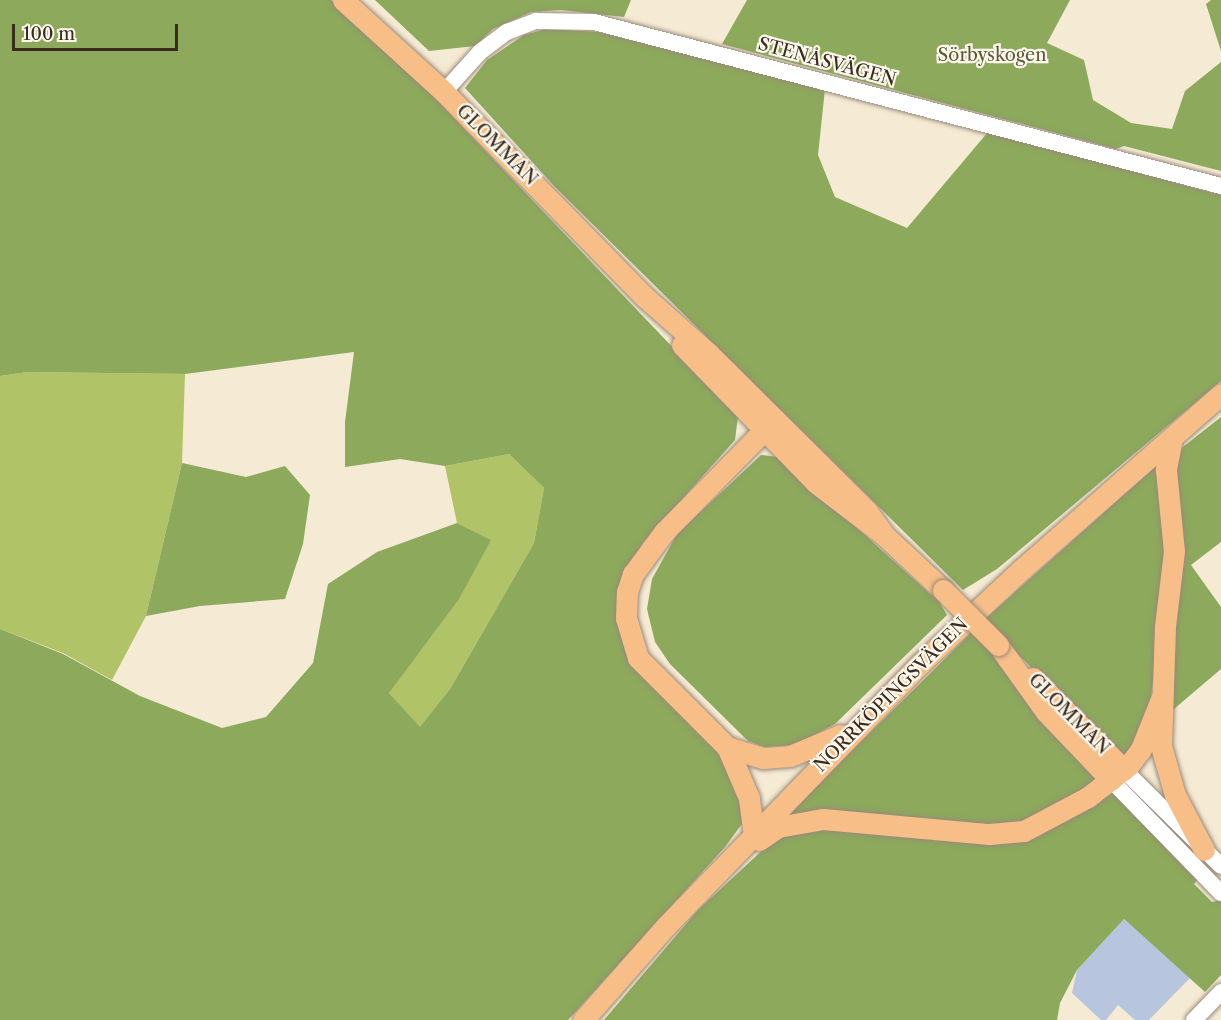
<!DOCTYPE html>
<meta charset="utf-8">
<style>
body{margin:0}
#map{position:relative;width:1221px;height:1020px;overflow:hidden;background:#f5ead4;font-family:"Libre Caslon Text",serif}
div>[style]{position:absolute}
[style*='--x']{left:calc(var(--x)*1px);top:calc(var(--y)*1px);width:calc(var(--w)*1px);rotate:calc(var(--a)*1deg)}
.industrial>*{inset:0;background:#b7c5de}
.green>*{inset:0;background:#b0c367}
.forest>*{inset:0;background:#8ca95c}
.roads{filter:drop-shadow(0 0 2px #988a79) drop-shadow(0 0 2px #988a79)}
.minor>*{height:16px;margin:-8px;padding:0 8px;transform-origin:8px;border-radius:8px;background:#fff}
.major>*{height:21px;margin:-10.5px;padding:0 10.5px;transform-origin:10.5px;border-radius:10.5px;background:#f7be88}
.bridges{filter:drop-shadow(0 0 2px #988a79) drop-shadow(0 0 2px #988a79)}
.major-bridge>*{height:21px;margin:-10.5px;padding:0 10.5px;transform-origin:10.5px;border-radius:10.5px;background:#f7be88}
span{translate:-50% -50%;white-space:nowrap;text-align:center;line-height:1.15;-webkit-text-stroke:4.5px #fbf7ec;paint-order:stroke}
.park-label{font-size:18px;color:#5e5834}
.street-label{font-size:18px;color:#3b2a1e}
.scale{position:absolute;left:12px;top:24px;width:166px;height:27px;box-sizing:border-box;border:3px solid #3b2a1e;border-top:0;padding-left:8px;font-size:18px;line-height:21px;white-space:nowrap;color:#3b2a1e;-webkit-text-stroke:4px #fbf7ec;paint-order:stroke}
</style>
<div id="map">
<div class="industrial">
<div style="clip-path:polygon(1124px 919px,1190px 978px,1149px 1020px,1135px 1020px,1118px 1005px,1106px 1020px,1101px 1020px,1072px 993px,1077px 970px)"></div>
</div>
<div class="green">
<div style="clip-path:polygon(28px 372px,185px 374px,182px 463px,146px 616px,112px 680px,63px 653px,0 629px,0 376px)"></div>
<div style="clip-path:polygon(509px 454px,544px 488px,534px 543px,450px 689px,420px 728px,389px 693px,490px 540px,457px 523px,445px 466px)"></div>
</div>
<div class="forest">
<div style="clip-path:polygon(0 0,331px 0,437px 100px,738px 416px,735px 440px,642px 544px,623px 588px,622px 638px,713px 746px,740px 784px,747px 817px,725px 847px,568px 1020px,0 1020px,0 629px,63px 654px,140px 696px,222px 728px,266px 717px,313px 663px,328px 584px,377px 552px,457px 523px,491px 540px,459px 599px,389px 693px,420px 727px,450px 689px,534px 543px,544px 488px,509px 454px,445px 466px,400px 459px,345px 467px,345px 422px,354px 352px,185px 374px,28px 372px,0 376px)"></div>
<div style="clip-path:polygon(375px 0,631px 0,624px 17px,561px 10px,531px 12px,493px 29px,475px 46px,429px 51px)"></div>
<div style="clip-path:polygon(747px 0,1070px 0,1047px 43px,1084px 60px,1093px 100px,1131px 123px,1172px 129px,1185px 91px,1221px 62px,1221px 171px,1124px 146px,1116px 149px,722px 44px)"></div>
<div style="clip-path:polygon(1211px 0,1221px 0,1221px 51px,1206px 4px)"></div>
<div style="clip-path:polygon(546px 29px,599px 32px,825px 89px,818px 155px,835px 197px,907px 228px,988px 132px,1221px 195px,1221px 381px,997px 569px,963px 590px,555px 187px,465px 88px,487px 60px,524px 35px)"></div>
<div style="clip-path:polygon(1221px 417px,1221px 542px,1191px 565px,1221px 607px,1221px 669px,1161px 720px,1169px 458px)"></div>
<div style="clip-path:polygon(761px 455px,779px 457px,940px 603px,947px 615px,835px 724px,795px 745px,765px 747px,748px 741px,670px 664px,655px 642px,647px 609px,652px 579px,677px 534px)"></div>
<div style="clip-path:polygon(182px 463px,246px 477px,285px 466px,310px 495px,303px 544px,285px 599px,200px 606px,146px 616px)"></div>
<div style="clip-path:polygon(1157px 465px,1168px 552px,1150px 705px,1142px 735px,1122px 759px,984px 620px)"></div>
<div style="clip-path:polygon(972px 632px,1102px 776px,1041px 816px,1005px 826px,787px 815px)"></div>
<div style="clip-path:polygon(1112px 794px,1127px 802px,1199px 878px,1194px 884px,1212px 902px,1221px 900px,1221px 975px,1205px 992px,1124px 919px,1077px 970px,1060px 1003px,1057px 1020px,604px 1020px,698px 910px,769px 844px,787px 834px,823px 827px,986px 842px)"></div>
</div>
<div class="roads">
<div class="minor">
<div style="--x:444;--y:92;--w:54;--a:-48"></div>
<div style="--x:480;--y:52;--w:34;--a:-37"></div>
<div style="--x:507;--y:32;--w:31;--a:-21"></div>
<div style="--x:536;--y:21;--w:58;--a:1"></div>
<div style="--x:594;--y:22;--w:648;--a:14.66"></div>
<div style="--x:1124;--y:770;--w:136;--a:44.7"></div>
<div style="--x:1111;--y:780;--w:158;--a:45.8"></div>
<div style="--x:1194;--y:1020;--w:39;--a:-46"></div>
</div>
<div class="major">
<div style="--x:343;--y:0;--w:137;--a:42.3"></div>
<div style="--x:444;--y:92;--w:287;--a:45.6"></div>
<div style="--x:645;--y:297;--w:84;--a:41.6"></div>
<div style="--x:708;--y:353;--w:223;--a:44.8"></div>
<div style="--x:866;--y:510;--w:32;--a:54"></div>
<div style="--x:682;--y:345;--w:192;--a:45.8"></div>
<div style="--x:816;--y:483;--w:87;--a:37.5"></div>
<div style="--x:885;--y:536;--w:79;--a:43"></div>
<div style="--x:1172;--y:438;--w:33;--a:101"></div>
<div style="--x:1166;--y:470;--w:81;--a:84.4"></div>
<div style="--x:1174;--y:551;--w:77;--a:96.8"></div>
<div style="--x:1165;--y:627;--w:119;--a:91.9"></div>
<div style="--x:1161;--y:746;--w:51;--a:74.1"></div>
<div style="--x:1175;--y:795;--w:62;--a:62.2"></div>
<div style="--x:998;--y:645;--w:82;--a:54.4"></div>
<div style="--x:1046;--y:712;--w:94;--a:46.3"></div>
<div style="--x:1033;--y:678;--w:129;--a:45.3"></div>
<div style="--x:727;--y:747;--w:38;--a:17"></div>
<div style="--x:763;--y:758;--w:27;--a:-4"></div>
<div style="--x:790;--y:756;--w:54;--a:-22.8"></div>
<div style="--x:754;--y:835;--w:37;--a:-98"></div>
<div style="--x:749;--y:798;--w:56;--a:-113.3"></div>
<div style="--x:727;--y:747;--w:126;--a:-135"></div>
<div style="--x:638;--y:658;--w:42;--a:-106.7"></div>
<div style="--x:626;--y:618;--w:26;--a:-88"></div>
<div style="--x:627;--y:592;--w:19;--a:-72"></div>
<div style="--x:633;--y:574;--w:52;--a:-53.6"></div>
<div style="--x:664;--y:532;--w:158;--a:-45.5"></div>
<div style="--x:759;--y:840;--w:23;--a:-34"></div>
<div style="--x:778;--y:827;--w:46;--a:-10.1"></div>
<div style="--x:823;--y:819;--w:167;--a:5.2"></div>
<div style="--x:989;--y:834;--w:35;--a:-5"></div>
<div style="--x:1024;--y:831;--w:72;--a:-28"></div>
<div style="--x:1088;--y:797;--w:52;--a:-38"></div>
<div style="--x:1129;--y:765;--w:20;--a:-53"></div>
<div style="--x:1141;--y:749;--w:54;--a:-68.2"></div>
<div style="--x:583;--y:1020;--w:125;--a:-48.6"></div>
<div style="--x:666;--y:926;--w:363;--a:-45.9"></div>
<div style="--x:919;--y:665;--w:141;--a:-43"></div>
<div style="--x:1022;--y:569;--w:265;--a:-41.3"></div>
</div>
</div>
<div class="bridges">
<div class="major-bridge">
<div style="--x:943;--y:590;--w:78;--a:45"></div>
</div>
</div>
<div class="park-label">
<span style="left:992px;top:55px">Sörbyskogen</span>
</div>
<div class="street-label">
<span style="left:827px;top:62px;rotate:15deg">STENÅSVÄGEN</span>
<span style="left:497px;top:145px;rotate:45deg">GLOMMAN</span>
<span style="left:891px;top:695px;rotate:-45deg">NORRKÖPINGSVÄGEN</span>
<span style="left:1069px;top:714px;rotate:45deg">GLOMMAN</span>
</div>
<div class="scale">100 m</div>
</div>
